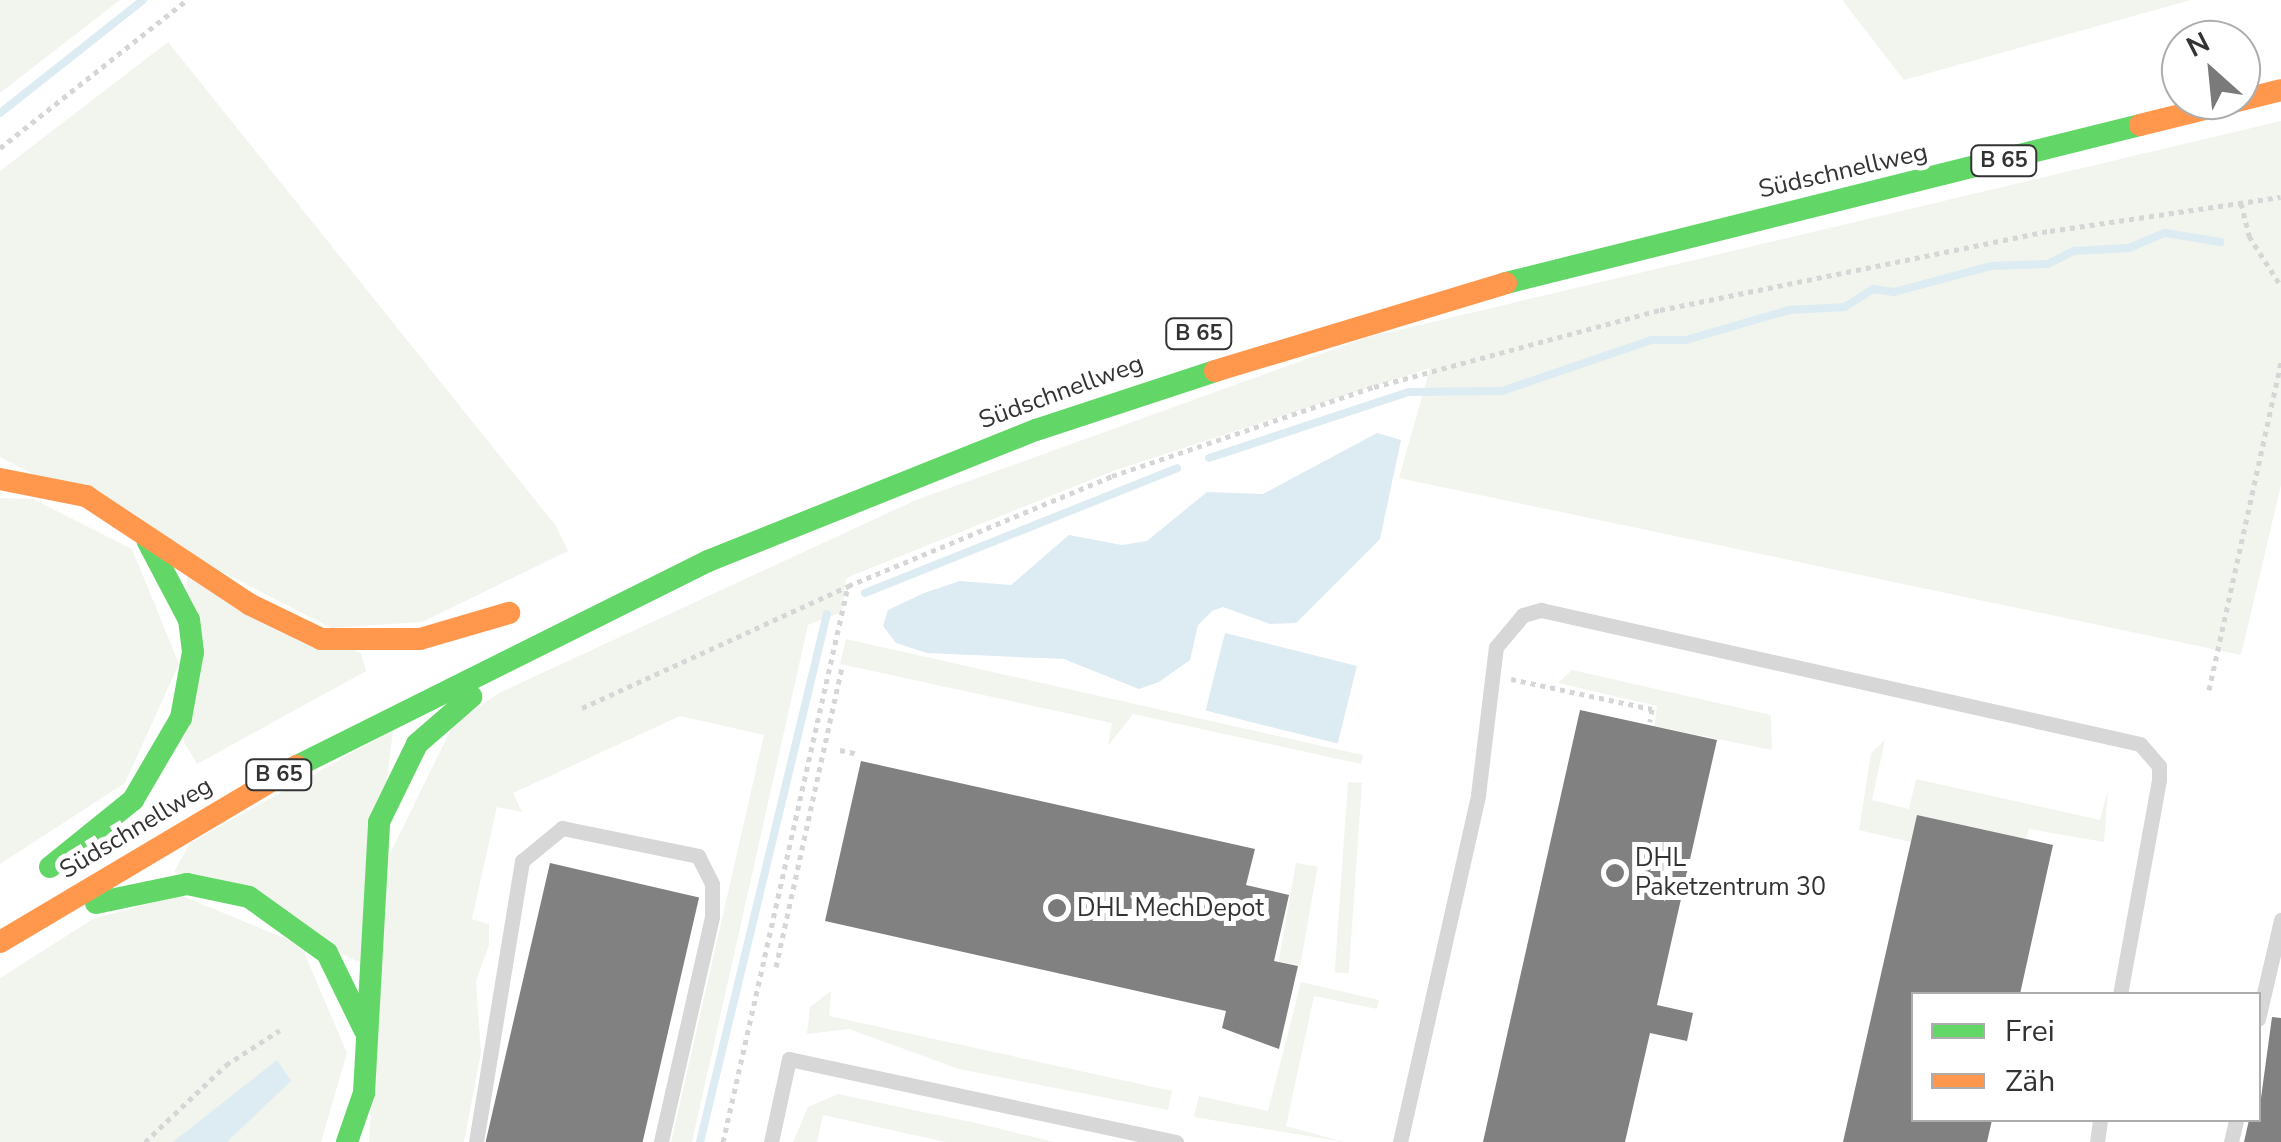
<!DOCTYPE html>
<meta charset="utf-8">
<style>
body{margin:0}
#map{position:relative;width:2281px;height:1142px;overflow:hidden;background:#fff;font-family:"Nunito Sans",sans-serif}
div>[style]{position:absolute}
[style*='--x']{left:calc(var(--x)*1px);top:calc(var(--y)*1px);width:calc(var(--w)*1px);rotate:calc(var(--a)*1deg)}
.green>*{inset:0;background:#f1f5ed;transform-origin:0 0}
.water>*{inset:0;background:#ddebf3;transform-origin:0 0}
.stream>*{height:8px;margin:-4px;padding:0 4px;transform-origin:4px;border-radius:4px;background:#ddebf3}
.building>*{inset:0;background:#818181;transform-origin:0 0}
.path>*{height:5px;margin-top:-2.5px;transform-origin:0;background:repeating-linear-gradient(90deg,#d6d6d6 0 5px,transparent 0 10px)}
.lane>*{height:15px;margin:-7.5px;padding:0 7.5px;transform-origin:7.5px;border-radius:7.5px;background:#d7d7d7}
.fast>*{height:22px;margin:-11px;padding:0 11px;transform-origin:11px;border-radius:11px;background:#63d668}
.slow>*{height:22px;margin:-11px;padding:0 11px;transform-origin:11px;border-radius:11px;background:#ff974d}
.dots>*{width:28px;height:28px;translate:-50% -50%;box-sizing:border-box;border:5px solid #fff;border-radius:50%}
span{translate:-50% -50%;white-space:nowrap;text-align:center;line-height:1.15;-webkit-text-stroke:10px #fff;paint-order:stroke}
.shield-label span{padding:2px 8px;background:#fff;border:2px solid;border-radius:8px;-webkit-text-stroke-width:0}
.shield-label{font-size:22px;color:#333;font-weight:700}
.street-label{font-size:25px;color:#333}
.poi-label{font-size:25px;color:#333}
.left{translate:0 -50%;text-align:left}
.legend{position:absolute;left:1911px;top:992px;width:350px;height:130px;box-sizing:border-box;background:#fff;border:2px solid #adadad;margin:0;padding:12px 18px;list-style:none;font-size:30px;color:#333}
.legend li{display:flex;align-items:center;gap:20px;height:50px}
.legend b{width:50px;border:2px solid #adadad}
.north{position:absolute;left:2161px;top:20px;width:100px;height:100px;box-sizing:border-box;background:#fff;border:2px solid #adadad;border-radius:50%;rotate:333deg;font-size:28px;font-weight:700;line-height:40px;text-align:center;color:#333}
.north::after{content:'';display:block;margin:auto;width:35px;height:45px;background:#7a7a7a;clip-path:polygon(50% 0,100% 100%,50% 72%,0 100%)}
</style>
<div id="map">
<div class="green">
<div style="clip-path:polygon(0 0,120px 0,0 93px)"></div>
<div style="clip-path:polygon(1842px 0,2191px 0,1904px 80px)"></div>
<div style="clip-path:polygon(168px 42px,556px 526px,568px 551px,422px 622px,331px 628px,0 457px,0 171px)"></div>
<div style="clip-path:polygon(2281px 121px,2281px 485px,2241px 655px,1399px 478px,1430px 368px,1113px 471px,846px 578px,842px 612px,808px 625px,692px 1142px,671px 1142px,764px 735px,680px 716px,513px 793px,522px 812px,497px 807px,472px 919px,489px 924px,489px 945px,476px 981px,481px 1053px,464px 1142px,369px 1142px,386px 862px,454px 723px,499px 693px,916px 500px,1365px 338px)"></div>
<div style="clip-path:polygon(0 498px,33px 499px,132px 549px,179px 664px,125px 783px,0 864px)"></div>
<div style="clip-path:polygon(187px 576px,361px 653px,366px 671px,197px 764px,184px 742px)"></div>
<div style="clip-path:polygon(846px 639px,1353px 753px,1363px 755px,1361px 764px,1133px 714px,1108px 746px,1112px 723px,840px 664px)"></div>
<div style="clip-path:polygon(1572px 670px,1771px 715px,1772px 750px,1654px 726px,1657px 706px,1558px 683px)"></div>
<div style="clip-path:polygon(393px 730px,365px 965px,174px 872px,190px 843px)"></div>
<div style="clip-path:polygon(1885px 740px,1872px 800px,1909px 809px,1916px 779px,2100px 820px,2108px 789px,2104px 842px,2029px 829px,2026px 839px,1918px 815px,1911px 842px,1859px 830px,1871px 753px)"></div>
<div style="left:1348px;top:782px;width:14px;height:191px;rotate:4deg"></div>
<div style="left:1296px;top:863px;width:22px;height:100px;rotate:10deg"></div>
<div style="clip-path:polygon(180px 895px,301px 945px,347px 1053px,321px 1142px,0 1142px,0 978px,93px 919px)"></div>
<div style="clip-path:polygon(1301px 982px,1379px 1000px,1377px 1009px,1314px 996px,1286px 1126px,1344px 1142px,1194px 1117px,1199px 1096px,1268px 1111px)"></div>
<div style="clip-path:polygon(831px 991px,829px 1016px,1172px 1091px,1168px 1110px,959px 1069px,849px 1029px,807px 1034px,810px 1007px)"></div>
<div style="clip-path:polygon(838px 1094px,985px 1125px,1054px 1142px,946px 1142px,823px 1115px,817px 1142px,793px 1142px,808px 1107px)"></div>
</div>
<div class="water">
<div style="clip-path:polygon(1377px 433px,1401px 440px,1380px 539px,1296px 623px,1270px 624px,1223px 607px,1212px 611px,1198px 625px,1190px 660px,1159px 682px,1139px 689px,1064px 659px,927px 653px,896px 643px,883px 626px,888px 610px,924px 593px,960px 581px,1011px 585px,1069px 535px,1122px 545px,1147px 541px,1207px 492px,1263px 494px)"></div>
<div style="left:1225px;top:633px;width:136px;height:80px;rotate:14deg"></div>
<div style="clip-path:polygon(277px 1060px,291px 1081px,227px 1142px,173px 1142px)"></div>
</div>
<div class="stream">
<div style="--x:0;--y:113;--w:182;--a:-38.3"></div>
<div style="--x:1209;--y:458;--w:211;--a:-18.3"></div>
<div style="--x:1409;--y:392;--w:93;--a:-0.6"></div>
<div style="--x:1502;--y:391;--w:158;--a:-18.8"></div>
<div style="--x:1652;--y:340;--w:34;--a:0"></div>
<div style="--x:1686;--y:340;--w:107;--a:-16.2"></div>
<div style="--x:1789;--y:310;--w:56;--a:-3.1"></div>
<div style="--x:1845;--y:307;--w:33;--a:-33"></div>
<div style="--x:1873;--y:289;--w:21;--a:8"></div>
<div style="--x:1894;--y:292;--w:100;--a:-15"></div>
<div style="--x:1991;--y:266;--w:57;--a:-2"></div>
<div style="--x:2048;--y:264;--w:29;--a:-27"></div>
<div style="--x:2074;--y:251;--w:55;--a:-3.1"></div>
<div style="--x:2129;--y:248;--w:39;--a:-23"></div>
<div style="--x:2165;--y:233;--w:56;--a:9.3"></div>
<div style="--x:865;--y:593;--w:336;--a:-21.8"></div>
<div style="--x:700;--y:1142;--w:543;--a:-76.48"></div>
</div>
<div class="building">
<div style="clip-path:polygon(1580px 710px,1717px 740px,1657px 1005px,1693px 1013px,1687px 1041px,1650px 1033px,1625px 1142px,1483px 1142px)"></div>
<div style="clip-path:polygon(861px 761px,1255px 849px,1246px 885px,1289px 895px,1274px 961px,1298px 966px,1279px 1049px,1222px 1028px,1226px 1011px,825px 921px)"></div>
<div style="clip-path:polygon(1917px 815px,2053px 845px,2020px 994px,1914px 994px,1914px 1120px,1992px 1120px,1987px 1142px,1843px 1142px)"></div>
<div style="left:550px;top:863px;width:153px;height:286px;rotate:13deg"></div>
<div style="clip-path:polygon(2272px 1017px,2281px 1018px,2281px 1142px,2244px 1142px,2249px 1120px,2258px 1120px)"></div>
</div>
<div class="path">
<div style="--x:0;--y:148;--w:238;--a:-38.4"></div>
<div style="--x:2241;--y:203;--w:34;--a:76"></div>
<div style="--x:2249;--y:236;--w:59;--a:57.4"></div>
<div style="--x:1511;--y:679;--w:144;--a:12"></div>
<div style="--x:1652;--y:709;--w:13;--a:99"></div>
<div style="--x:2209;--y:690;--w:336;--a:-77.6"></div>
<div style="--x:582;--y:708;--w:293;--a:-24.6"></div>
<div style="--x:840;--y:750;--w:19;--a:12"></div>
<div style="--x:776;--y:967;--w:308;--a:-77.6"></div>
<div style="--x:145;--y:1142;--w:112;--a:-43.5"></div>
<div style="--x:226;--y:1065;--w:64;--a:-32.9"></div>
<div style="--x:723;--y:1142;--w:570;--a:-77.33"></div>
<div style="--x:848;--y:586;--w:286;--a:-22.6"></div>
<div style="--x:1112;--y:476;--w:277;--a:-18.8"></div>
<div style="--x:1374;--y:387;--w:296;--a:-15.1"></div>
<div style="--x:1660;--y:310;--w:398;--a:-11.5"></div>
<div style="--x:2050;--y:231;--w:233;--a:-8.4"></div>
</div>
<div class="lane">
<div style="--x:2258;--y:1019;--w:102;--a:-76.9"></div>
<div style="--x:476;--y:1142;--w:285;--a:-80.7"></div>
<div style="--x:522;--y:861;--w:52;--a:-39.5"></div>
<div style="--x:562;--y:828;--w:139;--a:11.6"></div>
<div style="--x:698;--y:856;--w:31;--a:63"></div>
<div style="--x:712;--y:884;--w:33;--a:90"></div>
<div style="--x:712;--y:917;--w:231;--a:102.8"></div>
<div style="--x:771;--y:1142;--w:85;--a:-77.8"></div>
<div style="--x:789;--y:1059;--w:396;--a:12.1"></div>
<div style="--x:1400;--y:1142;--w:356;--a:-77.3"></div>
<div style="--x:1478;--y:795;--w:149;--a:-83.1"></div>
<div style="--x:1496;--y:647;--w:42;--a:-49.8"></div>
<div style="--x:1523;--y:615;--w:19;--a:-16"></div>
<div style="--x:1541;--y:610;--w:614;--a:12.61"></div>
<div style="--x:2140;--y:744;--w:29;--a:49"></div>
<div style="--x:2159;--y:766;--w:14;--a:90"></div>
<div style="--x:2159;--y:780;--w:218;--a:100.3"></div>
<div style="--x:2097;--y:1142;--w:22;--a:-82"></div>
<div style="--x:2231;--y:1142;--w:23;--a:-77"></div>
</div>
<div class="fast">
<div style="--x:1506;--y:283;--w:653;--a:-13.99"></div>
<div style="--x:297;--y:766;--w:459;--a:-26.5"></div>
<div style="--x:708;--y:561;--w:353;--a:-21.8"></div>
<div style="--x:1036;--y:430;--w:188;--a:-18.2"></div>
<div style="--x:50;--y:867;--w:107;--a:-38.9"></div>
<div style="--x:133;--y:800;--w:95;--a:-59.7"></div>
<div style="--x:181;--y:718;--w:67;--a:-79.7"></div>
<div style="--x:193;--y:652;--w:32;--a:-97"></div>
<div style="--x:189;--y:620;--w:90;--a:-117.7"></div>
<div style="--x:96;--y:903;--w:93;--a:-11.8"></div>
<div style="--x:187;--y:884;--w:63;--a:11.8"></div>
<div style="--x:249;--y:897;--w:96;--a:35.7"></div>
<div style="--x:327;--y:953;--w:85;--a:64"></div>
<div style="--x:347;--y:1142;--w:52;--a:-70.9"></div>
<div style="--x:364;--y:1093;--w:271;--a:-86.8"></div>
<div style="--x:379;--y:822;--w:87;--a:-64"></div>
<div style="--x:417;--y:744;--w:72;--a:-41"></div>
</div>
<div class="slow">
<div style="--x:2140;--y:125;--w:145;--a:-13.9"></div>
<div style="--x:1215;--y:371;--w:304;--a:-16.8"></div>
<div style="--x:0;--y:479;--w:88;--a:11.2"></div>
<div style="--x:86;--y:496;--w:196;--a:33.5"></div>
<div style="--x:249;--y:604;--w:80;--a:25.9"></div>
<div style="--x:321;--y:639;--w:99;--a:0"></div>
<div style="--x:420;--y:639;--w:93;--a:-16.3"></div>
<div style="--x:0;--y:942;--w:345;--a:-30.7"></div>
</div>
<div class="dots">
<div style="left:1615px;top:873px;background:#7a7a7a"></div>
<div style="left:1057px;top:908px;background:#7a7a7a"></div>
</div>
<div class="shield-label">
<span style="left:2004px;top:161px">B 65</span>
<span style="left:1199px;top:334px">B 65</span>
<span style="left:279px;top:775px">B 65</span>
</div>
<div class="street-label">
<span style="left:1843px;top:171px;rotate:-13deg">Südschnellweg</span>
<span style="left:1061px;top:392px;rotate:-20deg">Südschnellweg</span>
<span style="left:136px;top:828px;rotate:-31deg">Südschnellweg</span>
</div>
<div class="poi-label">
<span class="left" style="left:1635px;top:873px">DHL<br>Paketzentrum 30</span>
<span class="left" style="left:1077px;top:908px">DHL MechDepot</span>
</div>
<ul class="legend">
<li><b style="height:12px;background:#63d668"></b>Frei</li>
<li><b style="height:12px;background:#ff974d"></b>Zäh</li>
</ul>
<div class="north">N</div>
</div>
